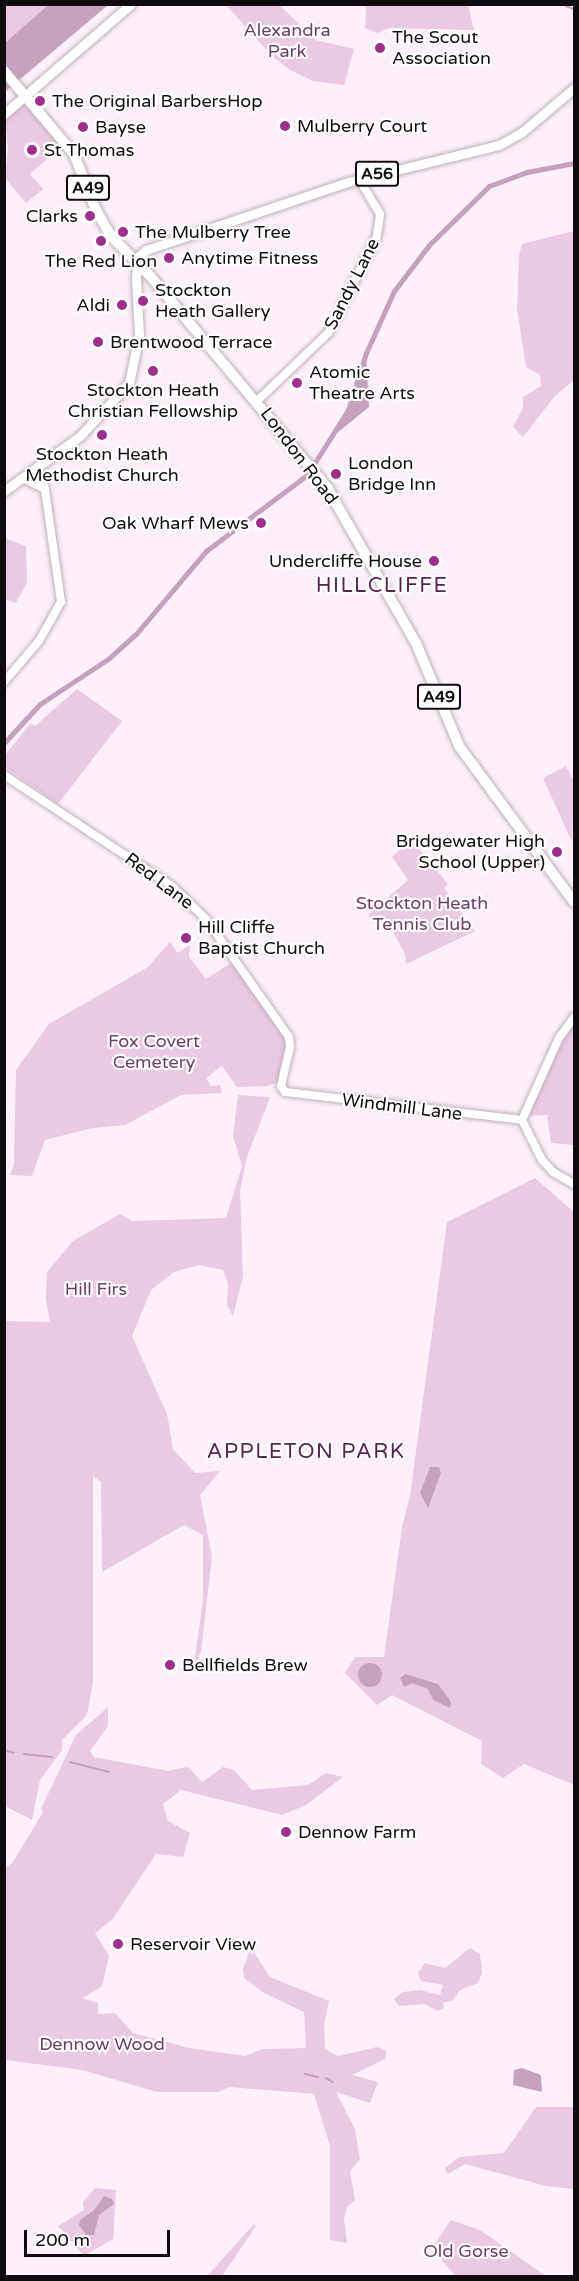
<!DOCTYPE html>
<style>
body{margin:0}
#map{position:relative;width:579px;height:2281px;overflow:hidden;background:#fdf0fa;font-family:"Varela Round",sans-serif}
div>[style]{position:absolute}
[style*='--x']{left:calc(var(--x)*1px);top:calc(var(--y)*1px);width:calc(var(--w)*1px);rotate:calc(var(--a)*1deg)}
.green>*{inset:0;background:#ebc9e3}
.water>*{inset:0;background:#c7a0be}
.round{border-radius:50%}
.stream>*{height:1.5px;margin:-0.75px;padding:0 0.75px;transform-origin:0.75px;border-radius:0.75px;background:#c7a0be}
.canal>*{height:5px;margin:-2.5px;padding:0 2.5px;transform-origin:2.5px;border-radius:2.5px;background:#c7a0be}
.roads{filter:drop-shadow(0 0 2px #beb1ba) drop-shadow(0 0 2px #beb1ba)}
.minor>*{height:8px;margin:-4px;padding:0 4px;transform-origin:4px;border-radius:4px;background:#fff}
.major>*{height:9px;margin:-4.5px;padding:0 4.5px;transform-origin:4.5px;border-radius:4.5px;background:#fff}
.highway>*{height:10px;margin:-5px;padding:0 5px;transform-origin:5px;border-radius:5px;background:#fff}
.dots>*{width:16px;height:16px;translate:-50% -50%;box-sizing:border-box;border:3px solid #fff;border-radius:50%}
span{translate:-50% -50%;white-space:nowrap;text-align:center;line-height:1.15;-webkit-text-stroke:4.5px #fff;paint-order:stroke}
.shield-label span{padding:2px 4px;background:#fff;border:2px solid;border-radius:4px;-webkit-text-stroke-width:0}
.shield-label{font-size:16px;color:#100b0f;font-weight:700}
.park-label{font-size:18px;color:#703d66}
.poi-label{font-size:18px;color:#100b0f}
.left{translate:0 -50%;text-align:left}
.right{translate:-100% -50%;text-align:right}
.street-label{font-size:18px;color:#100b0f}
.quarter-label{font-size:21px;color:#592350;letter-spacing:1.5px}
.frame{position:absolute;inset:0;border:6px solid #100b0f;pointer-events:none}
.scale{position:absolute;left:24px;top:2230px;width:146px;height:27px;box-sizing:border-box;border:3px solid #100b0f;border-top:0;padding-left:8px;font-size:18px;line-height:21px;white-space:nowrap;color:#100b0f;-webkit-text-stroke:4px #fff;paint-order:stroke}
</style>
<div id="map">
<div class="green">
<div style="clip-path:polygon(5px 5px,48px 5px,5px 44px)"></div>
<div style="clip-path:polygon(226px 5px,279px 5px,316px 40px,354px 49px,344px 85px,313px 81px,290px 70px,271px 55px)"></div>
<div style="clip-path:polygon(468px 5px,474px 30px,389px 28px,377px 33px,365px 28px,366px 5px)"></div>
<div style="clip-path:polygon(27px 98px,66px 143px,30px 174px,43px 189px,26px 203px,5px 178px,8px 149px,5px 118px)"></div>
<div style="clip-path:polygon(574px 231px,574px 380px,555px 396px,523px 437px,513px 427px,523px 408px,523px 397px,541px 386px,540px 375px,526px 367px,517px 309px,519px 255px,522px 244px)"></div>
<div style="clip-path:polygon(4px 538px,26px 546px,27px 582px,16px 603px,5px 599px)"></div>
<div style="clip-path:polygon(77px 689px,122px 721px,58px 804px,5px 767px,5px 755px,31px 723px,35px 726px)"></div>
<div style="clip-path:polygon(566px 766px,574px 781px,572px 842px,543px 778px)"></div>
<div style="clip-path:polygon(412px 840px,448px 884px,444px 888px,475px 931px,406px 964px,405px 954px,385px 917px,374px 923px,368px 915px,408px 880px,392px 857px)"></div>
<div style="clip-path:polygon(170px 942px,178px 953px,190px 945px,189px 957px,206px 979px,233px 962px,287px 1042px,278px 1082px,268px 1086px,237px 1087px,222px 1066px,206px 1078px,211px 1086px,220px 1085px,222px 1093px,181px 1095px,125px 1125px,93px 1128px,45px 1140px,32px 1176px,10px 1175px,14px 1165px,16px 1070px,49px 1024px,148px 967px)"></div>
<div style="clip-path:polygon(574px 1017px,574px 1145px,551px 1143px,547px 1115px,530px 1116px,542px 1073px)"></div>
<div style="clip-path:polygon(238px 1095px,270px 1097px,247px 1157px,240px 1191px,243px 1276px,233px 1316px,227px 1305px,228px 1284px,223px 1270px,199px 1265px,174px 1272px,151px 1290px,132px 1336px,167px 1414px,173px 1449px,195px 1473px,220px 1471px,200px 1495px,212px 1556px,201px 1652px,194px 1666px,203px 1599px,203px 1535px,184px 1525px,102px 1572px,101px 1482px,93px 1476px,93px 1681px,87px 1715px,62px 1740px,62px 1750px,40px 1780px,32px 1820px,5px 1806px,5px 1321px,50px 1322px,46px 1299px,47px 1272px,73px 1241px,120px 1214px,132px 1221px,226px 1218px,242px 1166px,233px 1136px)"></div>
<div style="clip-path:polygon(535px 1178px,574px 1212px,574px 1785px,524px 1764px,503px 1778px,481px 1764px,482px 1741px,392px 1695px,377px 1705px,345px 1673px,355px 1657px,384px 1657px,402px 1527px,410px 1496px,447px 1222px)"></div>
<div style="clip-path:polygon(108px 1707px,108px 1726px,90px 1751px,94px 1757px,168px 1771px,188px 1767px,202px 1782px,223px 1767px,234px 1770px,252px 1790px,308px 1785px,326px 1773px,343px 1777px,306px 1805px,282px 1815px,181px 1790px,163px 1804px,168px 1821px,190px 1833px,183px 1857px,156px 1854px,112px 1920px,95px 1933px,109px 1956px,102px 1986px,83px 1998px,98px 2003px,98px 2014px,115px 2013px,133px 2033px,189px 2048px,245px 2056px,262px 2049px,306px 2048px,304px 2012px,264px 1993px,244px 1978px,243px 1968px,251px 1948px,270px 1977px,329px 2001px,324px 2024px,325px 2049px,338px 2056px,377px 2047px,386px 2051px,385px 2059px,352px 2075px,378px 2082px,370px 2103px,336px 2092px,355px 2129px,360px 2159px,350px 2171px,355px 2200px,347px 2207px,344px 2219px,347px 2243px,330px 2240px,330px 2146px,314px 2094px,229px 2087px,218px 2092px,157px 2092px,82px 2070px,5px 2060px,5px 1868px,13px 1862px,43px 1812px,41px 1809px,76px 1735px)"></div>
<div style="clip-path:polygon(470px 1948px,480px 1954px,482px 1973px,478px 1983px,460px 1990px,453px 2000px,443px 2003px,444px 2008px,437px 2011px,425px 2004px,399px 2006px,394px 1999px,403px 1992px,420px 1990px,440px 1995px,443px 1985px,421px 1981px,418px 1973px,425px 1963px,445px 1968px)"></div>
<div style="clip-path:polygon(536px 2107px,574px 2107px,574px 2189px,546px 2186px,465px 2164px,448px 2174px,445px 2168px,459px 2157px,504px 2153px)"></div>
<div style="clip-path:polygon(95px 2188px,116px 2190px,113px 2239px,84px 2256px,58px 2226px,84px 2210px,83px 2202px)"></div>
<div style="clip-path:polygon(451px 2220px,480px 2230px,546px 2276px,455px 2276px,432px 2248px)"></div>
<div style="clip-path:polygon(254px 2224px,256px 2226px,222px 2276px,207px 2276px)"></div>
</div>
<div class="water">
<div style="clip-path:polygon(48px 5px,108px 5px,5px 92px,4px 44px)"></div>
<div style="clip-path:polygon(366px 353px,369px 407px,337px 433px,348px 410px)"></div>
<div style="clip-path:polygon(430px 1467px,439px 1467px,441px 1473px,428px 1508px,420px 1493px)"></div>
<div class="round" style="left:358px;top:1663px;width:24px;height:24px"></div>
<div style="clip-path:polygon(405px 1674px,438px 1684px,451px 1702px,450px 1708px,433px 1700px,428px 1689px,412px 1683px,404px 1687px,400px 1678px)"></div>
<div style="clip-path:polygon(522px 2068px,541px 2075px,542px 2092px,513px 2085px,514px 2070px)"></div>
<div style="clip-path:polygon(104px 2196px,112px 2199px,114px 2204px,99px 2215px,94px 2235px,86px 2235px,79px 2225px,80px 2220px,94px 2210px)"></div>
</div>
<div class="stream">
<div style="--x:566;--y:6;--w:9;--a:21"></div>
<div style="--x:4;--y:1750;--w:10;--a:17"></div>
<div style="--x:24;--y:1754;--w:28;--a:6"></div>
<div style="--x:70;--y:1762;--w:40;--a:14.4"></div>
<div style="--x:305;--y:2074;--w:13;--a:13"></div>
<div style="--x:326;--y:2078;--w:8;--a:30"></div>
</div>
<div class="canal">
<div style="--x:4;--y:743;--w:53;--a:-47.3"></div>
<div style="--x:40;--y:704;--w:82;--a:-33.5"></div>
<div style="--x:108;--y:659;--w:38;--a:-42"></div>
<div style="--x:136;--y:634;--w:109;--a:-49.9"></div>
<div style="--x:206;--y:551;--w:126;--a:-37"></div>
<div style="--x:307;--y:475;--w:77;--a:-57.8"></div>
<div style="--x:348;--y:410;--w:60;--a:-72.5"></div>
<div style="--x:366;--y:353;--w:68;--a:-65.7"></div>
<div style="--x:394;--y:291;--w:58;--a:-52.7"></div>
<div style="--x:429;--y:245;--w:84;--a:-44.5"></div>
<div style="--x:489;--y:186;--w:40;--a:-20.2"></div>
<div style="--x:527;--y:172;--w:48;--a:-10.8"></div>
</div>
<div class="roads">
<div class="minor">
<div style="--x:257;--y:401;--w:100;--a:-43.8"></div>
<div style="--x:329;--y:332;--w:107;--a:-63.4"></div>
<div style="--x:377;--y:236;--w:22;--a:-82"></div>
<div style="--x:380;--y:214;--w:41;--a:-121"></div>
<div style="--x:25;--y:479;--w:22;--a:27"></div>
<div style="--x:4;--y:682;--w:54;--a:-49.5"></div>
<div style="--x:39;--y:641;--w:45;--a:-60.6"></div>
<div style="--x:61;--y:602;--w:114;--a:-98.1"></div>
<div style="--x:45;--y:489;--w:22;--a:-108"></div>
<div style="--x:4;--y:775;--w:203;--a:33.5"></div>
<div style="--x:173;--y:887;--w:46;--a:44.1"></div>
<div style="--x:206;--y:919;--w:144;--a:54.9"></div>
<div style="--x:289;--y:1037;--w:10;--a:84"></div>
<div style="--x:290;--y:1047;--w:40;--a:103"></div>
<div style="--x:281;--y:1086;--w:7;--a:56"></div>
<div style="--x:285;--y:1092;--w:239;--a:6.7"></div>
<div style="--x:522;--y:1120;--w:90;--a:-65.7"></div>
<div style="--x:559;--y:1038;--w:26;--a:-54"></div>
<div style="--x:522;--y:1120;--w:45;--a:63.4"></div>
<div style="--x:542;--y:1160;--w:16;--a:47"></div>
<div style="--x:553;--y:1172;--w:24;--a:30"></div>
</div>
<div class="major">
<div style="--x:4;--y:114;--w:168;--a:-40.9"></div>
<div style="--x:4;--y:491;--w:94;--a:-35.9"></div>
<div style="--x:80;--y:436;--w:72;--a:-47.2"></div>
<div style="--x:129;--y:383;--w:49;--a:-78.2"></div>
<div style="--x:139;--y:335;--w:58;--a:-93"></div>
<div style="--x:136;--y:277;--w:21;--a:-82"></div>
<div style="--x:139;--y:256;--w:9;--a:-41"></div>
<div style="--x:146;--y:250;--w:213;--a:-18.6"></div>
<div style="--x:348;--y:182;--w:155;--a:-13.8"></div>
<div style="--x:499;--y:145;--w:26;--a:-29"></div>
<div style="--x:522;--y:132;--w:68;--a:-40.2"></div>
</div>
<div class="highway">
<div style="--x:4;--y:71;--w:109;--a:49.9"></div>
<div style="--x:74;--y:154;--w:60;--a:68.6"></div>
<div style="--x:96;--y:210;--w:30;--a:60"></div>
<div style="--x:111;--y:236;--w:57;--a:45.7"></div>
<div style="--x:151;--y:277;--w:276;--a:50.1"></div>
<div style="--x:328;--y:489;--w:177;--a:60.3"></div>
<div style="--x:416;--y:643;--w:112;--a:67.3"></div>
<div style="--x:459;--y:746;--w:194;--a:53.6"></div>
</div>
</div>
<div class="dots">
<div style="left:380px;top:48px;background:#9d2e8c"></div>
<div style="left:40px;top:101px;background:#9d2e8c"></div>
<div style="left:285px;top:126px;background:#9d2e8c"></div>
<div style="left:83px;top:127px;background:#9d2e8c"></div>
<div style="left:32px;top:150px;background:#9d2e8c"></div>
<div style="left:90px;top:216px;background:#9d2e8c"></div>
<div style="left:123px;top:232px;background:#9d2e8c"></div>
<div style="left:101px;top:241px;background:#9d2e8c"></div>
<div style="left:169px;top:258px;background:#9d2e8c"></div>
<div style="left:143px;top:301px;background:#9d2e8c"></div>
<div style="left:122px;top:305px;background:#9d2e8c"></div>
<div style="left:98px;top:342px;background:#9d2e8c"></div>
<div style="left:153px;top:371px;background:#9d2e8c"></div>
<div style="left:297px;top:383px;background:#9d2e8c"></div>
<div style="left:102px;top:435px;background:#9d2e8c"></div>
<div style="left:336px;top:474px;background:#9d2e8c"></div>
<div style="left:261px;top:523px;background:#9d2e8c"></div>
<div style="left:434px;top:561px;background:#9d2e8c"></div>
<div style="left:557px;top:852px;background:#9d2e8c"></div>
<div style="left:186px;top:938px;background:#9d2e8c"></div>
<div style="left:170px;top:1665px;background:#9d2e8c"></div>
<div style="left:286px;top:1832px;background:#9d2e8c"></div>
<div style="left:118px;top:1944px;background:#9d2e8c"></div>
</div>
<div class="shield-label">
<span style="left:377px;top:174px">A56</span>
<span style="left:88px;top:188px">A49</span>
<span style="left:439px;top:697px">A49</span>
</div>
<div class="park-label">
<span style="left:287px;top:41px">Alexandra<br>Park</span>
<span style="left:422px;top:914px">Stockton Heath<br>Tennis Club</span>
<span style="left:154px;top:1052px">Fox Covert<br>Cemetery</span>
<span style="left:96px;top:1289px">Hill Firs</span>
<span style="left:102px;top:2044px">Dennow Wood</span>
<span style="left:466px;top:2251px">Old Gorse</span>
</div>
<div class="poi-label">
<span class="left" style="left:392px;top:48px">The Scout<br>Association</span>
<span class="left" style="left:52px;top:101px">The Original BarbersHop</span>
<span class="left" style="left:297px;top:126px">Mulberry Court</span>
<span class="left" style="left:95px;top:127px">Bayse</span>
<span class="left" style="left:44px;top:150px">St Thomas</span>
<span class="right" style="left:78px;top:216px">Clarks</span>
<span class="left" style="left:135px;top:232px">The Mulberry Tree</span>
<span class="left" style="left:181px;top:258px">Anytime Fitness</span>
<span style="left:101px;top:261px">The Red Lion</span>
<span class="left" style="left:155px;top:301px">Stockton<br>Heath Gallery</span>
<span class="right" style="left:110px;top:305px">Aldi</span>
<span class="left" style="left:110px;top:342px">Brentwood Terrace</span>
<span class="left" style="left:309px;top:383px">Atomic<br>Theatre Arts</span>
<span style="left:153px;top:401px">Stockton Heath<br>Christian Fellowship</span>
<span style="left:102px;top:465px">Stockton Heath<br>Methodist Church</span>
<span class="left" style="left:348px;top:474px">London<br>Bridge Inn</span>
<span class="right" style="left:249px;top:523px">Oak Wharf Mews</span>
<span class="right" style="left:422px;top:561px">Undercliffe House</span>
<span class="right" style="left:545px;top:852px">Bridgewater High<br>School (Upper)</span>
<span class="left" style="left:198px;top:938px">Hill Cliffe<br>Baptist Church</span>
<span class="left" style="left:182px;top:1665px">Bellfields Brew</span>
<span class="left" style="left:298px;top:1832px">Dennow Farm</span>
<span class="left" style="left:130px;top:1944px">Reservoir View</span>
</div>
<div class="street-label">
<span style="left:352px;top:284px;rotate:-63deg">Sandy Lane</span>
<span style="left:299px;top:456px;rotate:53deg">London Road</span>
<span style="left:159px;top:881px;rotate:37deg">Red Lane</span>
<span style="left:402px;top:1107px;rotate:7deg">Windmill Lane</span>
</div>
<div class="quarter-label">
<span style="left:382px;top:586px">HILLCLIFFE</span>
<span style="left:306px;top:1452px">APPLETON PARK</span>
</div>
<div class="frame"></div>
<div class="scale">200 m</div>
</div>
